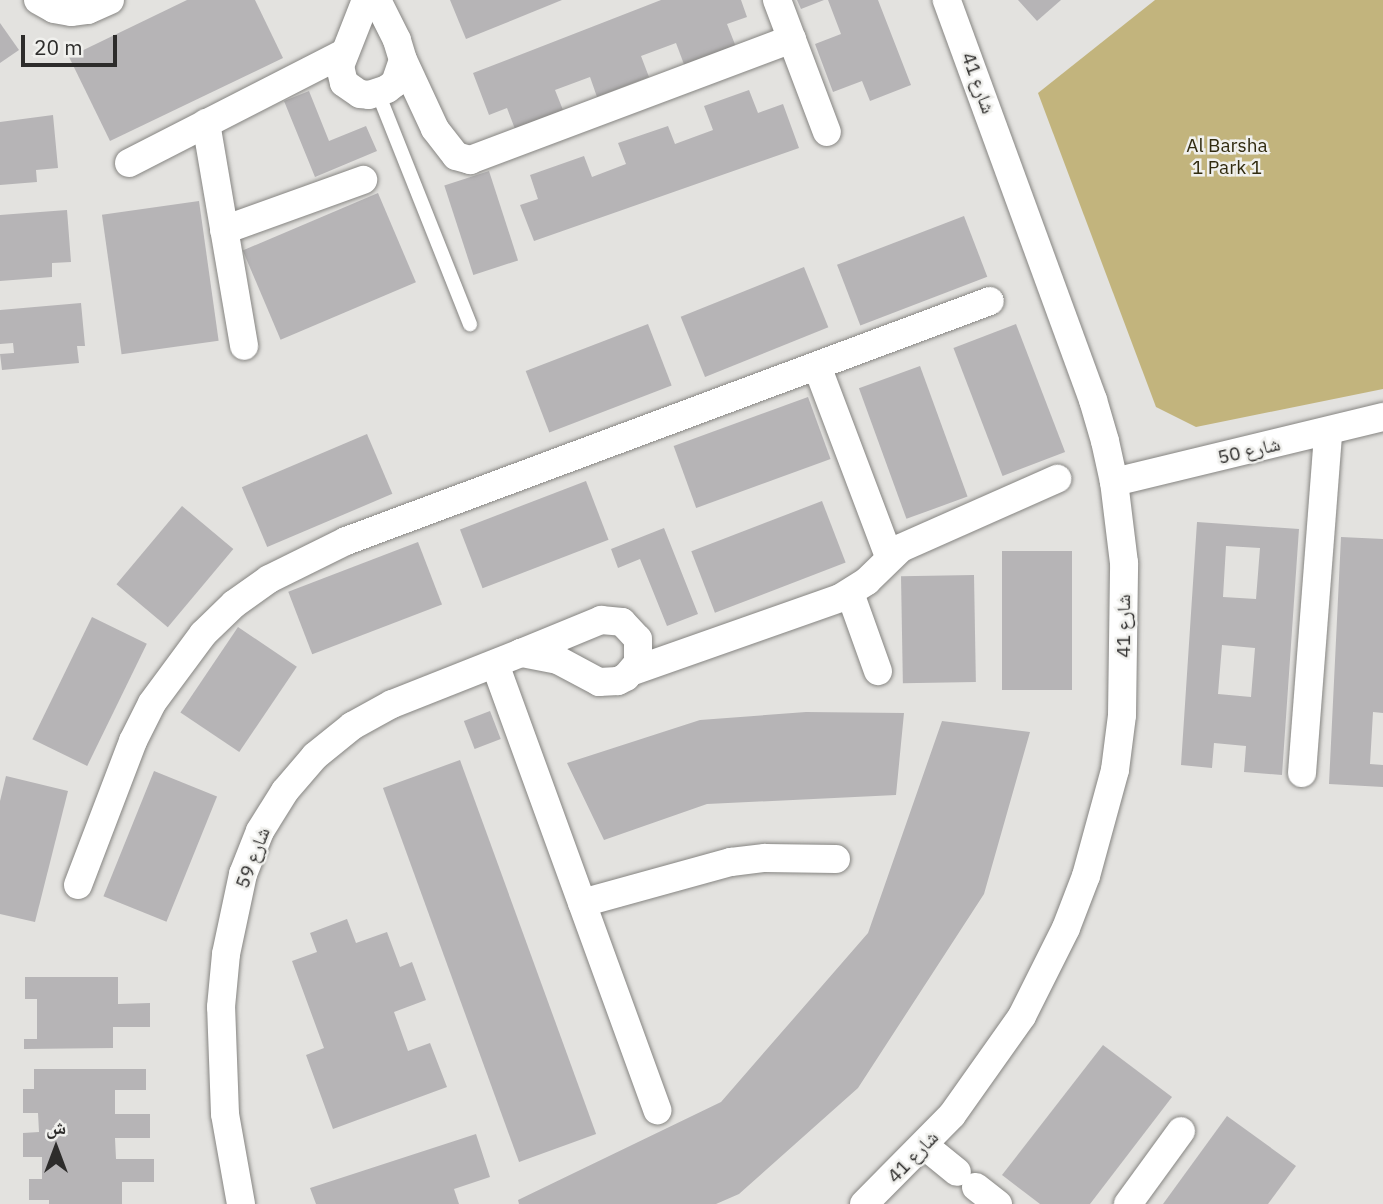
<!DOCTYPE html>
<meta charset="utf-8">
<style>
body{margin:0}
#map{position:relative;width:1383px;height:1204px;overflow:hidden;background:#e3e2df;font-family:"IBM Plex Sans","Noto Naskh Arabic",sans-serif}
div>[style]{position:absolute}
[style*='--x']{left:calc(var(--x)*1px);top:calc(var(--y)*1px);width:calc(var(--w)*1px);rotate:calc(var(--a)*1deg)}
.green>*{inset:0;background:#c2b47d}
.building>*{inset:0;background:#b6b4b6;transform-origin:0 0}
.roads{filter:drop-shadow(0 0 2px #868582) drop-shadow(0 0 2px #868582)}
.service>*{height:14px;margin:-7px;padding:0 7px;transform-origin:7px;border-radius:7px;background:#fff}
.minor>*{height:28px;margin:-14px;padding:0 14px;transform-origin:14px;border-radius:14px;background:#fff}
span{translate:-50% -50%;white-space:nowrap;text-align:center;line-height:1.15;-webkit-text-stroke:5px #f0f0ed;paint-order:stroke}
.street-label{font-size:19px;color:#2d2c2b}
.park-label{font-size:19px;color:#312b0f}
.north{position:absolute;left:21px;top:1113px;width:70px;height:70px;-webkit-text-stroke:5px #f0f0ed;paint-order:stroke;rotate:0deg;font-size:19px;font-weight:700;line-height:28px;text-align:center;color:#2d2c2b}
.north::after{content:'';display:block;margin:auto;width:24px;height:32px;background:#2d2c2b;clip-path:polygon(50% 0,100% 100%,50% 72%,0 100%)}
.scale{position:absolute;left:21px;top:35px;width:96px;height:32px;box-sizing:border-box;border:4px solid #2d2c2b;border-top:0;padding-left:9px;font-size:21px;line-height:24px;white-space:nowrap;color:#2d2c2b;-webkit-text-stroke:5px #f0f0ed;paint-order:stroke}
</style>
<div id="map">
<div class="green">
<div style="clip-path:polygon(1155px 0,1383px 0,1383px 389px,1196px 427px,1156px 407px,1038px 93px)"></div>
</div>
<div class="building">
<div style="clip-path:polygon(187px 0,255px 0,283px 58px,110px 141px,69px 57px)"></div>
<div style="clip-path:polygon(450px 0,562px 0,466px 39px)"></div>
<div style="clip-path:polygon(661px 0,741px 0,747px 17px,727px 24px,736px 47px,685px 67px,676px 43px,641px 56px,649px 77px,597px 97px,590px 77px,555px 90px,563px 110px,515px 129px,507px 108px,489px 115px,473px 73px)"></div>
<div style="clip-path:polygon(797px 0,824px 0,801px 9px)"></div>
<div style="clip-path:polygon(828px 0,878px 0,911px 85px,870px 101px,862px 81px,833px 92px,815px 44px,841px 34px)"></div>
<div style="clip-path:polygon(1018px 0,1061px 0,1037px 21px)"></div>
<div style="clip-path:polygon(0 23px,19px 50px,0 63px)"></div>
<div style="clip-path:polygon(749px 90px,758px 113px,783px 104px,799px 148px,534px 241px,520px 205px,538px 199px,530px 175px,584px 156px,592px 177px,626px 164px,618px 143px,668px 126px,675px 144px,713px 130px,704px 106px)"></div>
<div style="clip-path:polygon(309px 91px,329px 141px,366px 126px,377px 151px,315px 177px,284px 101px)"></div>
<div style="clip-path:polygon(53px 115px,58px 168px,36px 170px,37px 182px,0 185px,0 122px)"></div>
<div style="left:489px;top:171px;width:94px;height:47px;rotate:72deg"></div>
<div style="left:378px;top:193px;width:97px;height:147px;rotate:67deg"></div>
<div style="left:199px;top:201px;width:141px;height:98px;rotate:82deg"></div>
<div style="clip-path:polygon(67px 210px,71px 262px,52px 263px,52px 277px,0 281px,0 215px)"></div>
<div style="left:964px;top:216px;width:65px;height:136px;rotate:69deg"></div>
<div style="left:804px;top:267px;width:65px;height:133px;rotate:68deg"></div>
<div style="clip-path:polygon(81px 303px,85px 346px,77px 346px,79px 363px,2px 370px,0 354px,14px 353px,13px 343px,0 344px,0 310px)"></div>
<div style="left:648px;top:324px;width:66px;height:131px;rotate:69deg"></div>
<div style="left:1016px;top:324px;width:137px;height:67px;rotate:69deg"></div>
<div style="left:920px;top:366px;width:139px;height:65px;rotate:70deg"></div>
<div style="left:808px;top:397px;width:66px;height:143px;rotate:70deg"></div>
<div style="left:367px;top:434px;width:65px;height:136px;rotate:67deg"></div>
<div style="left:586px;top:481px;width:63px;height:135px;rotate:69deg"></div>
<div style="left:822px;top:501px;width:66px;height:140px;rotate:69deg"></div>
<div style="left:182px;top:506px;width:67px;height:102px;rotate:40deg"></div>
<div style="clip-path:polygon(evenodd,1197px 522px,1299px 529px,1282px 775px,1244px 772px,1246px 746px,1214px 743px,1212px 768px,1181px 765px,1197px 522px,1226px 546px,1260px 548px,1256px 599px,1223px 597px,1226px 546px,1197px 522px,1222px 645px,1255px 648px,1251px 697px,1218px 694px,1222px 645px)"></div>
<div style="clip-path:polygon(664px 528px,698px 614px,667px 626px,640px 559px,618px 568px,611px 549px)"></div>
<div style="clip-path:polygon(1341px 537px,1383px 539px,1383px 713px,1373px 712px,1370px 764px,1383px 765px,1383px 787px,1329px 784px)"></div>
<div style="left:418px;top:542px;width:67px;height:139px;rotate:69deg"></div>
<div style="left:1072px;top:551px;width:139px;height:70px;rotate:90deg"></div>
<div style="left:974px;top:575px;width:107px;height:73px;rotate:89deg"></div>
<div style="left:92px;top:617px;width:61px;height:136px;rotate:26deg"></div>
<div style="left:238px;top:627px;width:71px;height:103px;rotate:34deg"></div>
<div style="left:490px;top:711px;width:30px;height:28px;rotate:69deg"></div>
<div style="clip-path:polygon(806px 712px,904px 713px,896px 795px,707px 804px,604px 840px,567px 763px,700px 720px)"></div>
<div style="clip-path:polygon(942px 721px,1030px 732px,984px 894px,858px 1088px,739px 1194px,716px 1204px,519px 1204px,518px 1200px,721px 1102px,868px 933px)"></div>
<div style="left:460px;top:760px;width:398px;height:82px;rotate:70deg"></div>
<div style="left:154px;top:771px;width:68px;height:135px;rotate:22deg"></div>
<div style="clip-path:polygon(6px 776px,68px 791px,35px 922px,0 914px,0 801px)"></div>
<div style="clip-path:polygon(347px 919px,356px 943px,387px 932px,400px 967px,412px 962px,426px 1000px,394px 1012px,408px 1051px,430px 1043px,447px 1087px,333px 1129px,306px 1055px,324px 1048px,292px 961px,317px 952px,310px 933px)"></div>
<div style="clip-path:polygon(25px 977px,118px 977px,118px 1004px,150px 1003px,150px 1027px,113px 1027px,113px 1048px,24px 1049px,24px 1039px,37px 1039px,37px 999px,25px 999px)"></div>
<div style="clip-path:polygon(1103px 1045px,1172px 1097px,1090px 1204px,1040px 1204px,1002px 1175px)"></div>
<div style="clip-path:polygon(34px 1069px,146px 1069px,146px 1090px,115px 1090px,115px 1114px,150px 1114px,150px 1138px,115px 1138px,116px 1159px,154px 1159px,154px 1182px,122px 1182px,122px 1204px,49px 1204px,49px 1200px,29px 1200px,29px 1179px,42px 1179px,42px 1157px,23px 1157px,23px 1133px,39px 1132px,38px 1113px,23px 1113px,23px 1089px,34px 1089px)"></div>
<div style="clip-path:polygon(1227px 1116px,1296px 1166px,1268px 1204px,1163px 1204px)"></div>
<div style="clip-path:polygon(476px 1134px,490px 1177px,454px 1189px,459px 1204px,316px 1204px,310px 1188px)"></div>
</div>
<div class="roads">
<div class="service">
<div style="--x:378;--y:93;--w:249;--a:68.3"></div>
</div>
<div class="minor">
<div style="--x:38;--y:0;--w:18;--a:29"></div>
<div style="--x:54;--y:9;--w:17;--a:10"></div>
<div style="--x:71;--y:12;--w:17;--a:-7"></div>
<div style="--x:88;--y:10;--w:24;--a:-24"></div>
<div style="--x:366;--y:0;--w:71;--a:111.5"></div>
<div style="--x:340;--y:66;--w:17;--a:77"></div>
<div style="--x:344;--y:83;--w:19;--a:35"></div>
<div style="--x:360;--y:94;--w:9;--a:6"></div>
<div style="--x:369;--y:95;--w:19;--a:-18"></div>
<div style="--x:387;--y:89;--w:10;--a:-37"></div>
<div style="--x:395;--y:83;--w:24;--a:-71"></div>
<div style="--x:403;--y:60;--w:21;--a:-107"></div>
<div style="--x:397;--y:40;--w:45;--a:-116.6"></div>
<div style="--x:777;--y:0;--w:141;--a:69.3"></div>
<div style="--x:403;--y:60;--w:76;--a:65.1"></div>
<div style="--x:435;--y:129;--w:34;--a:52"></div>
<div style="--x:456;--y:156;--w:15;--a:16"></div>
<div style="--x:470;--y:160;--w:344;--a:-20.6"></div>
<div style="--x:206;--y:123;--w:226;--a:80.3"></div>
<div style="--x:129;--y:163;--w:239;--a:-27.1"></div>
<div style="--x:224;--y:230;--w:148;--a:-19.8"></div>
<div style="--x:817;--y:366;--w:204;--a:69.3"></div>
<div style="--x:1114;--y:482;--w:277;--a:-13.6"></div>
<div style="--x:850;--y:593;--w:83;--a:70.3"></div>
<div style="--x:601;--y:620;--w:21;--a:5"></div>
<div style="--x:622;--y:622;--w:23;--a:47"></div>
<div style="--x:638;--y:639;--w:24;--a:90"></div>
<div style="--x:638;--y:663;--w:18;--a:131"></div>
<div style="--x:626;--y:677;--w:9;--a:153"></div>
<div style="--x:618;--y:681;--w:19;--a:177"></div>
<div style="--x:599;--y:682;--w:47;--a:-151.8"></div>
<div style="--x:558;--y:660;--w:38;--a:-169"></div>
<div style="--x:521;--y:653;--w:87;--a:-22.4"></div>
<div style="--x:495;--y:664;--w:475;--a:70"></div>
<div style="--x:633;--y:671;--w:219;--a:-19.4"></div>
<div style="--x:840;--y:598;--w:32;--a:-32"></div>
<div style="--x:867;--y:581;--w:47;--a:-44.1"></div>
<div style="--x:901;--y:548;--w:171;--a:-23.9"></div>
<div style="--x:1302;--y:773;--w:342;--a:-85.6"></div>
<div style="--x:78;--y:885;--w:154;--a:-69.1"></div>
<div style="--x:133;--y:741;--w:42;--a:-63.4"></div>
<div style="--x:152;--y:703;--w:86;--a:-53.5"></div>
<div style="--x:203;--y:634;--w:43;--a:-44.1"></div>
<div style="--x:234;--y:604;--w:43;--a:-35.5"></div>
<div style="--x:269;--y:579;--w:86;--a:-26.3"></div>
<div style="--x:346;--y:541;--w:687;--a:-20.44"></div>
<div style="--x:582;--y:903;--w:155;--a:-15.4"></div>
<div style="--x:731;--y:862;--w:34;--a:-7"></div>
<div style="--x:765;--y:858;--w:71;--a:0.8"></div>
<div style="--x:925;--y:1146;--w:41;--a:39.1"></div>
<div style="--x:976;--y:1187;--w:28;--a:38"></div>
<div style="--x:241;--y:1204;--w:91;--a:-100.1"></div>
<div style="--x:225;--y:1114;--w:107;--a:-92.1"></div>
<div style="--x:221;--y:1007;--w:53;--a:-84.6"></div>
<div style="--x:226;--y:954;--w:82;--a:-78"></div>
<div style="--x:243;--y:874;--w:46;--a:-68.4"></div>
<div style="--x:260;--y:831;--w:47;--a:-58"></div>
<div style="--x:285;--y:791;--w:46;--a:-49.4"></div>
<div style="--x:315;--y:756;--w:48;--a:-39"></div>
<div style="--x:352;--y:726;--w:46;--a:-28.8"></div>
<div style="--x:392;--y:704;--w:139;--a:-21.6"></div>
<div style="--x:864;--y:1204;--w:125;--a:-45.3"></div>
<div style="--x:952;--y:1115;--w:121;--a:-54.7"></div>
<div style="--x:1022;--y:1016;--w:98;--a:-63.4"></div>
<div style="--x:1066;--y:928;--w:56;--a:-69"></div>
<div style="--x:1086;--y:876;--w:110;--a:-74.7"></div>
<div style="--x:1115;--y:770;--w:55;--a:-82.7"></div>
<div style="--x:1122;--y:715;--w:152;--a:-89.2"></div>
<div style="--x:1124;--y:563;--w:82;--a:-97"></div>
<div style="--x:1114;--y:482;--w:42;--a:-102.4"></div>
<div style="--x:1105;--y:441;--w:43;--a:-106.3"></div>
<div style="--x:1093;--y:400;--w:426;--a:-110.1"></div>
<div style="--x:1128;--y:1204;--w:90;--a:-54"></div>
</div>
</div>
<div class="street-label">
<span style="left:978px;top:83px;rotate:70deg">شارع 41</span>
<span style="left:1249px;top:451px;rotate:-13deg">شارع 50</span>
<span style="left:1124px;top:626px;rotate:-90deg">شارع 41</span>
<span style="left:253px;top:858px;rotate:-69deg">شارع 59</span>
<span style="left:913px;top:1157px;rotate:-46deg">شارع 41</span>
</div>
<div class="park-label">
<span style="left:1227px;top:157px">Al Barsha<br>1 Park 1</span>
</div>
<div class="north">ش</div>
<div class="scale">20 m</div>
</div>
